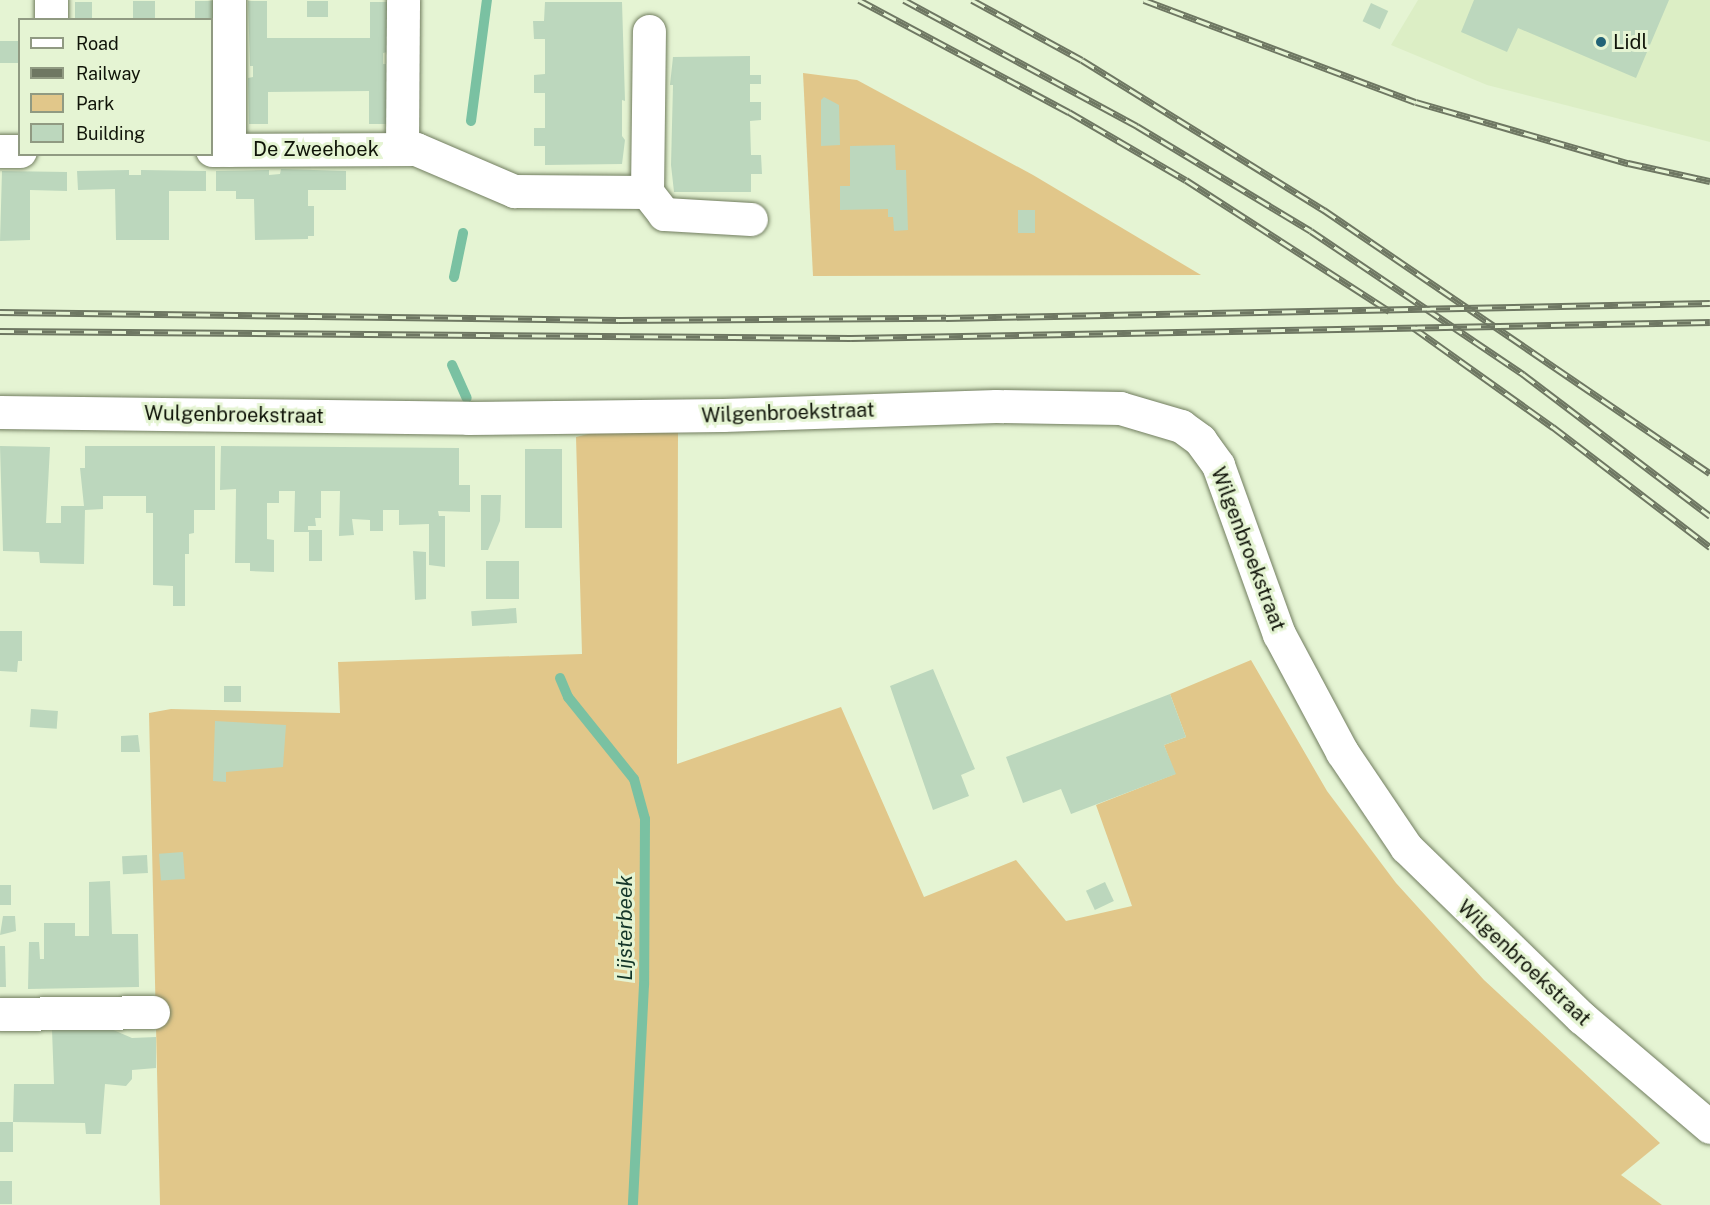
<!DOCTYPE html>
<style>
body{margin:0}
#map{position:relative;width:1710px;height:1205px;overflow:hidden;background:#e5f4d3;font-family:"Public Sans",sans-serif}
div>[style]{position:absolute}
[style*='--x']{left:calc(var(--x)*1px);top:calc(var(--y)*1px);width:calc(var(--w)*1px);rotate:calc(var(--a)*1deg)}
.built>*{inset:0;background:#dceec5}
.green>*{inset:0;background:#e1c78a}
.stream>*{height:10px;margin:-5px;padding:0 5px;transform-origin:5px;border-radius:5px;background:#7ac1a2}
.building>*{inset:0;background:#bcd7bd;transform-origin:0 0}
.roads{filter:drop-shadow(0 0 2px #717d5f) drop-shadow(0 0 2px #717d5f)}
.street>*{height:33px;margin:-16.5px;padding:0 16.5px;transform-origin:16.5px;border-radius:16.5px;background:#fff}
.rail>*{height:7px;margin-top:-3.5px;transform-origin:0;background:repeating-linear-gradient(90deg,#e5f4d3 0 14px,#6e7762 0 28px);box-sizing:border-box;border-block:2px solid #6e7762}
.dots>*{width:16px;height:16px;translate:-50% -50%;box-sizing:border-box;border:3px solid #e5f4d3;border-radius:50%}
span{translate:-50% -50%;white-space:nowrap;text-align:center;line-height:1.15;-webkit-text-stroke:6px #e5f4d3;paint-order:stroke}
.poi-label{font-size:20px;color:#101409}
.left{translate:0 -50%;text-align:left}
.street-label{font-size:20px;color:#101409}
.water-label{font-size:21px;color:#153629;font-style:italic}
.legend{position:absolute;left:18px;top:18px;width:195px;height:138px;box-sizing:border-box;background:#e5f4d3;border:2px solid #909a82;margin:0;padding:8px 10px;list-style:none;font-size:18px;color:#101409}
.legend li{display:flex;align-items:center;gap:12px;height:30px}
.legend b{width:30px;border:2px solid #909a82}
</style>
<div id="map">
<div class="built">
<div style="clip-path:polygon(1418px 0,1710px 0,1710px 142px,1487px 85px,1391px 45px)"></div>
</div>
<div class="green">
<div style="clip-path:polygon(803px 73px,857px 80px,1033px 175px,1201px 275px,813px 276px)"></div>
<div style="clip-path:polygon(678px 432px,677px 764px,841px 707px,924px 897px,1016px 860px,1066px 921px,1132px 906px,1096px 805px,1175px 774px,1164px 745px,1186px 737px,1170px 694px,1251px 660px,1327px 791px,1396px 883px,1484px 980px,1660px 1143px,1621px 1175px,1662px 1205px,160px 1205px,149px 713px,171px 709px,340px 713px,338px 662px,582px 654px,576px 437px,592px 433px)"></div>
</div>
<div class="stream">
<div style="--x:471;--y:121;--w:122;--a:-82.5"></div>
<div style="--x:454;--y:277;--w:45;--a:-78.4"></div>
<div style="--x:452;--y:365;--w:36;--a:66"></div>
<div style="--x:560;--y:678;--w:21;--a:67"></div>
<div style="--x:568;--y:697;--w:105;--a:51.2"></div>
<div style="--x:634;--y:779;--w:41;--a:74.6"></div>
<div style="--x:645;--y:819;--w:166;--a:90.3"></div>
<div style="--x:644;--y:985;--w:220;--a:92.9"></div>
</div>
<div class="building">
<div style="clip-path:polygon(1474px 0,1669px 0,1636px 78px,1518px 28px,1507px 52px,1461px 32px)"></div>
<div style="left:155px;top:1px;width:17px;height:22px;rotate:90deg"></div>
<div style="left:213px;top:1px;width:19px;height:18px;rotate:90deg"></div>
<div style="clip-path:polygon(248px 1px,267px 1px,267px 38px,370px 38px,370px 2px,387px 2px,388px 52px,383px 53px,383px 64px,386px 64px,388px 124px,369px 124px,369px 91px,268px 92px,268px 124px,249px 124px,248px 78px,253px 77px,253px 66px,250px 66px)"></div>
<div style="left:307px;top:1px;width:21px;height:16px"></div>
<div style="left:75px;top:2px;width:17px;height:18px"></div>
<div style="clip-path:polygon(545px 2px,622px 2px,625px 101px,622px 100px,622px 136px,625px 140px,622px 164px,545px 165px,545px 146px,534px 146px,534px 128px,545px 128px,545px 93px,534px 93px,534px 75px,545px 74px,545px 39px,534px 39px,533px 21px,544px 21px)"></div>
<div style="left:1371px;top:3px;width:19px;height:20px;rotate:25deg"></div>
<div style="left:0;top:41px;width:20px;height:22px"></div>
<div style="clip-path:polygon(750px 56px,750px 75px,761px 75px,761px 84px,750px 84px,750px 102px,761px 102px,761px 120px,750px 121px,751px 155px,761px 155px,762px 174px,751px 174px,751px 192px,674px 192px,671px 165px,673px 85px,670px 85px,673px 57px)"></div>
<div style="clip-path:polygon(824px 97px,839px 105px,840px 145px,821px 146px,821px 100px)"></div>
<div style="clip-path:polygon(895px 145px,896px 170px,906px 170px,908px 230px,894px 231px,893px 217px,888px 217px,888px 209px,840px 210px,840px 186px,850px 186px,850px 146px)"></div>
<div style="clip-path:polygon(281px 169px,346px 171px,346px 190px,308px 190px,308px 206px,314px 206px,314px 236px,308px 236px,308px 239px,255px 240px,254px 199px,236px 199px,236px 191px,216px 191px,216px 171px,269px 170px,269px 175px,280px 174px)"></div>
<div style="clip-path:polygon(129px 170px,129px 175px,141px 175px,141px 170px,206px 171px,206px 191px,169px 191px,169px 240px,116px 240px,115px 189px,78px 190px,77px 171px)"></div>
<div style="clip-path:polygon(2px 171px,67px 172px,67px 191px,30px 190px,30px 240px,0 241px)"></div>
<div style="left:1018px;top:210px;width:17px;height:23px"></div>
<div style="clip-path:polygon(0 446px,50px 447px,46px 523px,61px 523px,61px 506px,84px 506px,80px 468px,85px 468px,85px 446px,215px 446px,215px 510px,194px 510px,194px 533px,189px 534px,189px 554px,185px 554px,185px 606px,173px 606px,173px 586px,153px 585px,153px 513px,146px 513px,146px 496px,103px 496px,103px 509px,85px 510px,84px 564px,40px 563px,39px 552px,3px 551px)"></div>
<div style="clip-path:polygon(221px 446px,459px 448px,459px 485px,470px 485px,470px 512px,438px 511px,439px 516px,445px 516px,445px 567px,429px 565px,429px 524px,399px 525px,399px 510px,383px 510px,383px 531px,370px 531px,370px 520px,352px 519px,354px 535px,339px 536px,340px 491px,321px 491px,321px 518px,315px 518px,316px 526px,308px 526px,308px 530px,322px 530px,322px 561px,309px 561px,309px 532px,294px 532px,295px 491px,279px 491px,279px 503px,267px 503px,267px 539px,274px 540px,274px 572px,250px 571px,250px 563px,235px 563px,236px 489px,220px 490px)"></div>
<div style="left:525px;top:449px;width:37px;height:79px"></div>
<div style="clip-path:polygon(481px 495px,501px 495px,500px 521px,488px 550px,481px 550px)"></div>
<div style="clip-path:polygon(413px 551px,426px 552px,426px 599px,415px 600px)"></div>
<div style="left:486px;top:561px;width:33px;height:38px"></div>
<div style="left:516px;top:608px;width:15px;height:45px;rotate:86deg"></div>
<div style="clip-path:polygon(0 631px,22px 631px,22px 661px,18px 661px,17px 672px,0 671px)"></div>
<div style="clip-path:polygon(933px 669px,975px 769px,961px 775px,969px 796px,933px 810px,890px 686px)"></div>
<div style="left:224px;top:686px;width:17px;height:16px"></div>
<div style="clip-path:polygon(1170px 694px,1186px 737px,1164px 745px,1176px 774px,1071px 814px,1061px 789px,1023px 803px,1006px 757px)"></div>
<div style="left:31px;top:709px;width:27px;height:18px;rotate:4deg"></div>
<div style="clip-path:polygon(215px 721px,286px 725px,283px 767px,226px 772px,226px 782px,213px 781px)"></div>
<div style="clip-path:polygon(138px 735px,140px 752px,121px 752px,121px 736px)"></div>
<div style="left:183px;top:852px;width:27px;height:24px;rotate:86deg"></div>
<div style="left:147px;top:855px;width:18px;height:25px;rotate:87deg"></div>
<div style="clip-path:polygon(110px 881px,112px 934px,138px 934px,139px 987px,28px 989px,29px 942px,39px 942px,40px 959px,44px 959px,44px 923px,75px 923px,75px 936px,89px 936px,89px 882px)"></div>
<div style="left:1105px;top:882px;width:21px;height:21px;rotate:65deg"></div>
<div style="left:11px;top:885px;width:20px;height:11px;rotate:90deg"></div>
<div style="clip-path:polygon(3px 916px,15px 916px,16px 931px,0 935px)"></div>
<div style="clip-path:polygon(0 946px,5px 946px,6px 987px,0 987px)"></div>
<div style="clip-path:polygon(111px 1029px,132px 1038px,156px 1037px,156px 1068px,132px 1070px,132px 1079px,126px 1086px,105px 1084px,101px 1134px,86px 1134px,85px 1123px,13px 1122px,14px 1084px,54px 1084px,52px 1030px)"></div>
<div style="left:0;top:1122px;width:13px;height:30px"></div>
<div style="left:0;top:1181px;width:12px;height:23px"></div>
</div>
<div class="roads">
<div class="street">
<div style="--x:229;--y:0;--w:150;--a:90"></div>
<div style="--x:51;--y:20;--w:20;--a:-90"></div>
<div style="--x:402;--y:149;--w:149;--a:-89.6"></div>
<div style="--x:212;--y:150;--w:204;--a:-0.3"></div>
<div style="--x:416;--y:149;--w:107;--a:23.2"></div>
<div style="--x:514;--y:191;--w:133;--a:0.4"></div>
<div style="--x:647;--y:192;--w:161;--a:-89.3"></div>
<div style="--x:0;--y:151;--w:20;--a:0"></div>
<div style="--x:647;--y:192;--w:28;--a:52"></div>
<div style="--x:664;--y:214;--w:87;--a:3.3"></div>
<div style="--x:0;--y:412;--w:468;--a:0.7"></div>
<div style="--x:468;--y:418;--w:255;--a:-0.7"></div>
<div style="--x:723;--y:415;--w:273;--a:-1.9"></div>
<div style="--x:996;--y:406;--w:124;--a:0.9"></div>
<div style="--x:1120;--y:408;--w:64;--a:16.4"></div>
<div style="--x:1181;--y:426;--w:24;--a:36"></div>
<div style="--x:1200;--y:440;--w:31;--a:54"></div>
<div style="--x:1218;--y:465;--w:180;--a:70.2"></div>
<div style="--x:1279;--y:634;--w:134;--a:61.9"></div>
<div style="--x:1342;--y:752;--w:115;--a:56"></div>
<div style="--x:1406;--y:847;--w:245;--a:44.2"></div>
<div style="--x:1582;--y:1018;--w:168;--a:40.4"></div>
<div style="--x:0;--y:1014;--w:153;--a:-0.7"></div>
</div>
</div>
<div class="rail">
<div style="--x:859;--y:0;--w:238;--a:28.1"></div>
<div style="--x:1069;--y:112;--w:135;--a:30.2"></div>
<div style="--x:1186;--y:180;--w:242;--a:32.8"></div>
<div style="--x:904;--y:0;--w:265;--a:28.4"></div>
<div style="--x:1137;--y:126;--w:203;--a:31.1"></div>
<div style="--x:1311;--y:231;--w:256;--a:34"></div>
<div style="--x:1523;--y:374;--w:235;--a:37.2"></div>
<div style="--x:972;--y:0;--w:125;--a:28.6"></div>
<div style="--x:1082;--y:60;--w:285;--a:31.8"></div>
<div style="--x:1324;--y:210;--w:467;--a:34.3"></div>
<div style="--x:1144;--y:0;--w:290;--a:20.6"></div>
<div style="--x:1416;--y:102;--w:221;--a:16.1"></div>
<div style="--x:1628;--y:163;--w:84;--a:12.4"></div>
<div style="--x:0;--y:312;--w:619;--a:0.74"></div>
<div style="--x:619;--y:320;--w:327;--a:-0.4"></div>
<div style="--x:946;--y:318;--w:764;--a:-1.12"></div>
<div style="--x:1414;--y:328;--w:171;--a:35.5"></div>
<div style="--x:1553;--y:427;--w:198;--a:37.4"></div>
<div style="--x:0;--y:331;--w:851;--a:0.47"></div>
<div style="--x:851;--y:338;--w:859;--a:-1.07"></div>
</div>
<div class="dots">
<div style="left:1601px;top:42px;background:#226377"></div>
</div>
<div class="poi-label">
<span class="left" style="left:1613px;top:42px">Lidl</span>
</div>
<div class="street-label">
<span style="left:316px;top:149px">De Zweehoek</span>
<span style="left:788px;top:413px;rotate:-2deg">Wilgenbroekstraat</span>
<span style="left:234px;top:415px;rotate:1deg">Wulgenbroekstraat</span>
<span style="left:1248px;top:549px;rotate:69deg">Wilgenbroekstraat</span>
<span style="left:1524px;top:963px;rotate:43deg">Wilgenbroekstraat</span>
</div>
<div class="water-label">
<span style="left:625px;top:928px;rotate:-90deg">Lijsterbeek</span>
</div>
<ul class="legend">
<li><b style="height:8px;background:#fff"></b>Road</li>
<li><b style="height:8px;background:#6e7762"></b>Railway</li>
<li><b style="height:16px;background:#e1c78a"></b>Park</li>
<li><b style="height:16px;background:#bcd7bd"></b>Building</li>
</ul>
</div>
